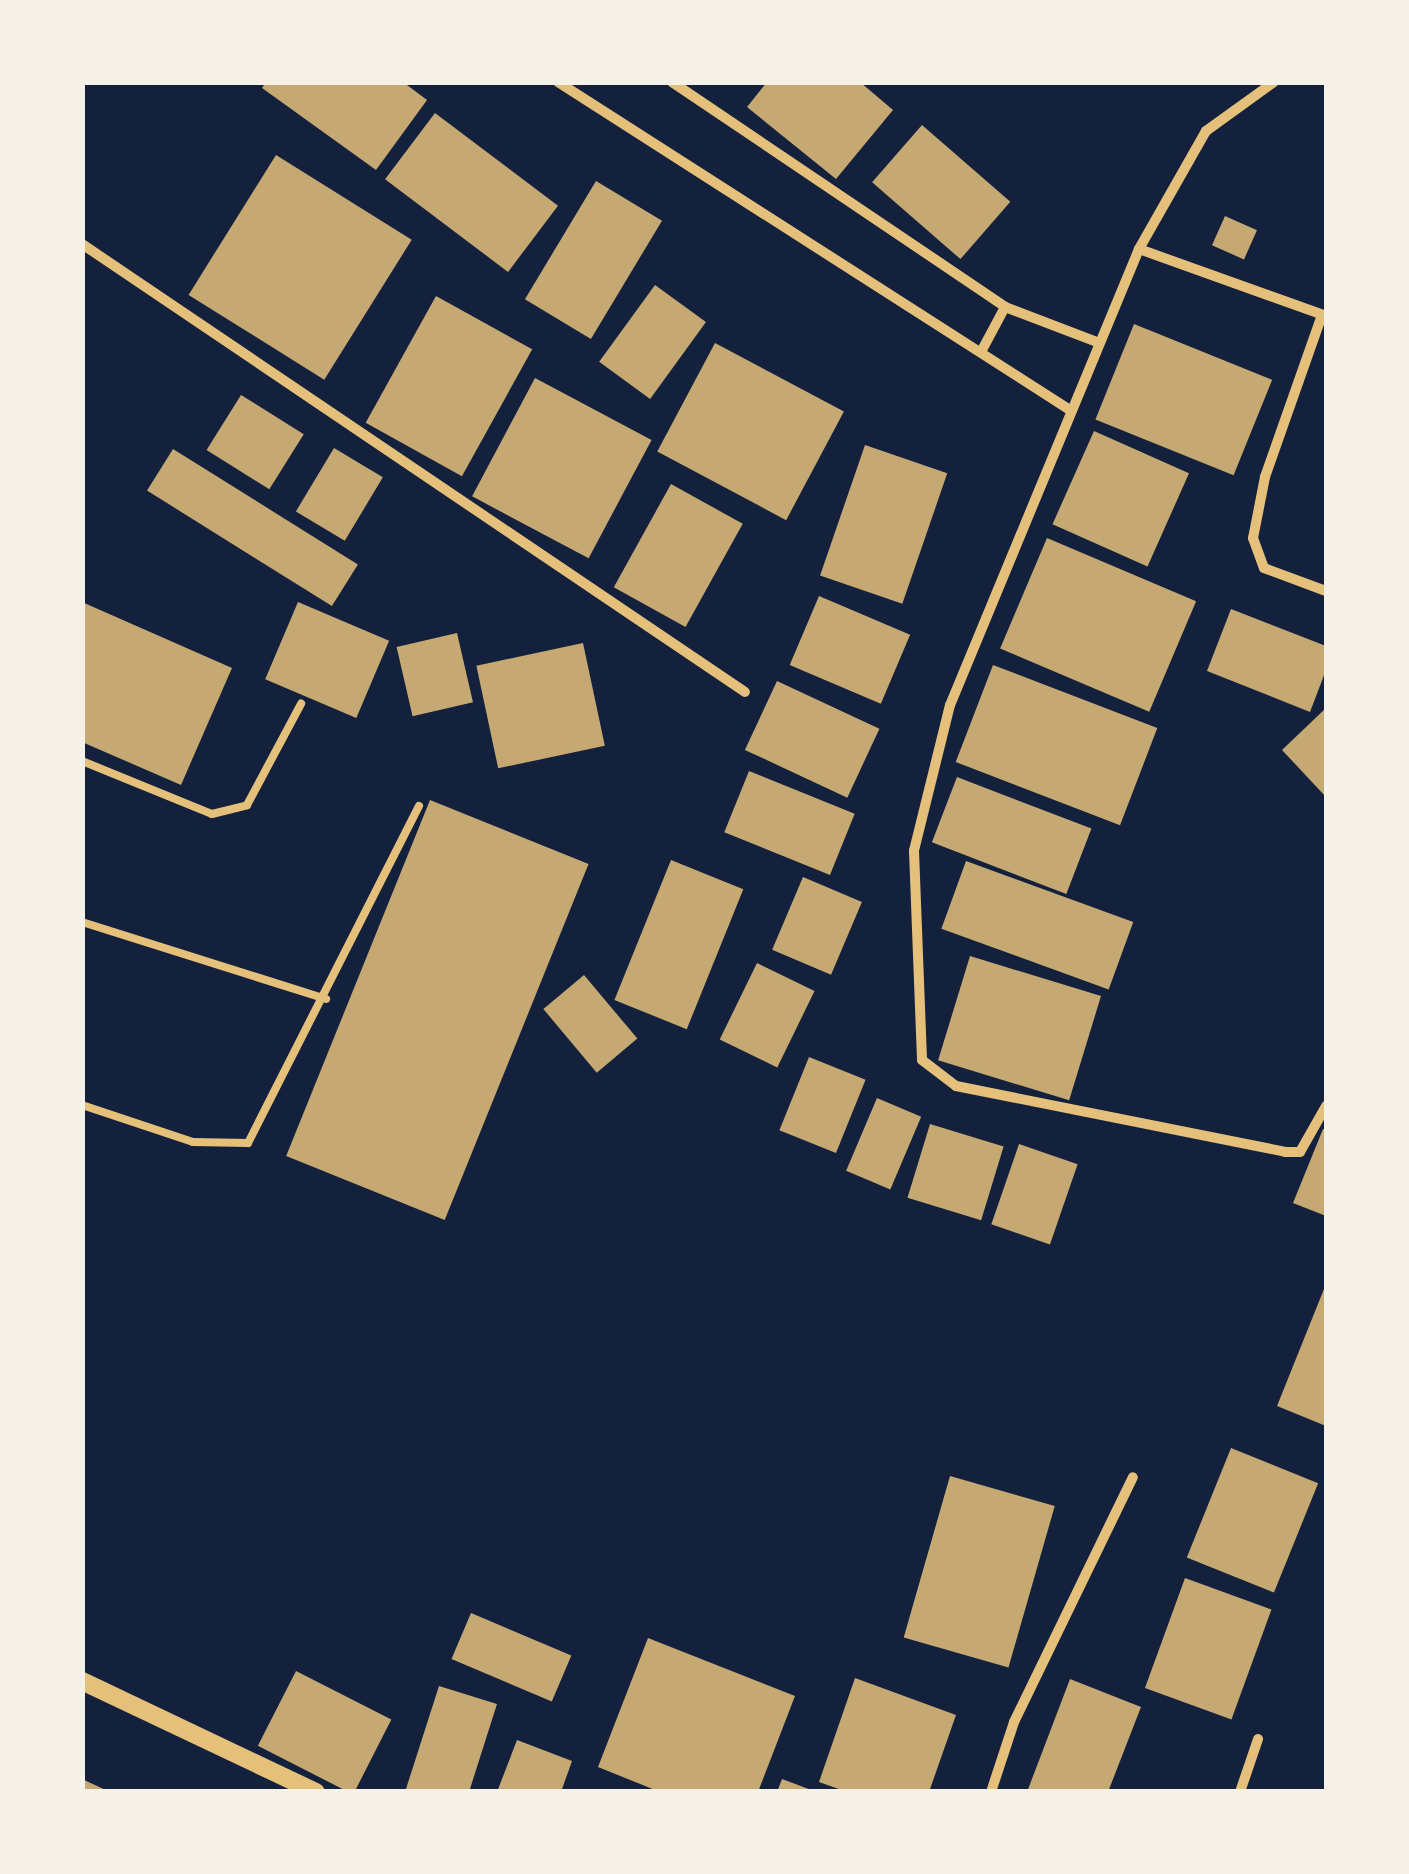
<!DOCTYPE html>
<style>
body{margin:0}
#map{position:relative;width:1409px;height:1874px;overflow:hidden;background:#14213d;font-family:"Roboto Condensed",sans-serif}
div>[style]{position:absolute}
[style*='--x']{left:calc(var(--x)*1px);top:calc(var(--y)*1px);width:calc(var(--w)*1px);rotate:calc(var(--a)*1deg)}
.building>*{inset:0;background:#c6a872;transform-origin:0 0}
.service>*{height:8px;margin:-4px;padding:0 4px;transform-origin:4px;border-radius:4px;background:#e5c07b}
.minor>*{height:10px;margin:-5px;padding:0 5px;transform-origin:5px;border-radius:5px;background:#e5c07b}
.tertiary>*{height:18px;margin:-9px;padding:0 9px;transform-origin:9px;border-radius:9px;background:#e5c07b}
span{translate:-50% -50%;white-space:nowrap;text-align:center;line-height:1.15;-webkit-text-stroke:10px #f6f1e7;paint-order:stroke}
.frame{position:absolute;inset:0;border:85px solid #f6f1e7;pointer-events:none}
</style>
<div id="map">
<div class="building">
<div style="clip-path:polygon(266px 82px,403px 82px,427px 100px,376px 170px,262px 88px)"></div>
<div style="clip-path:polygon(767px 82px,860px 82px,893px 110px,836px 179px,747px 107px)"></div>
<div style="left:435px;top:113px;width:154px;height:83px;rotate:37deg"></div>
<div style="left:922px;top:125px;width:117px;height:76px;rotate:41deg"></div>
<div style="left:276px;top:155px;width:160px;height:165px;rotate:32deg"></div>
<div style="left:596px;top:181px;width:77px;height:138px;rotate:31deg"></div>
<div style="left:1225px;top:216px;width:35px;height:32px;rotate:24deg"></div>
<div style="left:655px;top:285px;width:63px;height:95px;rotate:36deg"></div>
<div style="left:436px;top:296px;width:110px;height:145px;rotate:29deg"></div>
<div style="left:1134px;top:324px;width:149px;height:103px;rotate:22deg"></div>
<div style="left:715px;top:343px;width:146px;height:123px;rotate:28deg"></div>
<div style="left:535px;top:378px;width:132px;height:134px;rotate:28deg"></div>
<div style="left:241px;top:395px;width:74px;height:65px;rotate:32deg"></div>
<div style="left:1094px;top:431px;width:104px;height:102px;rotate:24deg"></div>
<div style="left:865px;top:445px;width:87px;height:138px;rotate:19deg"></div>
<div style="left:334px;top:448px;width:57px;height:74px;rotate:31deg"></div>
<div style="left:173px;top:449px;width:218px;height:49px;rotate:32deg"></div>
<div style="left:671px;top:484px;width:82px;height:118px;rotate:29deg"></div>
<div style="left:1047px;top:538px;width:162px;height:120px;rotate:23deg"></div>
<div style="left:819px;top:596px;width:99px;height:75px;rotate:23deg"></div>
<div style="clip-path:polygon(82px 602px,232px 668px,181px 785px,82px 742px)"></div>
<div style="left:298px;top:602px;width:99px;height:84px;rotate:23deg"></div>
<div style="clip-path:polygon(1231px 609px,1326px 646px,1326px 670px,1310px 712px,1207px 671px)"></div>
<div style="left:457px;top:633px;width:71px;height:62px;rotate:77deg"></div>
<div style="left:583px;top:643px;width:105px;height:109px;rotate:78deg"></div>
<div style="left:993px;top:665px;width:176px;height:104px;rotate:21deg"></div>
<div style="left:777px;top:681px;width:113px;height:76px;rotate:25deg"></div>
<div style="clip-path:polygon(1326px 708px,1326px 797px,1282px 750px)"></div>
<div style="left:749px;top:771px;width:114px;height:66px;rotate:22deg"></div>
<div style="left:957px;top:777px;width:144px;height:70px;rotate:21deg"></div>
<div style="left:430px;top:800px;width:171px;height:384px;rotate:22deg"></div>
<div style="left:671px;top:860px;width:78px;height:151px;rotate:22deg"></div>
<div style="left:966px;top:861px;width:178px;height:72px;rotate:20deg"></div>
<div style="left:803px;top:877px;width:64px;height:79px;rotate:23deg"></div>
<div style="left:970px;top:956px;width:137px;height:109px;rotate:17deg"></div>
<div style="left:757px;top:963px;width:64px;height:85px;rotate:26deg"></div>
<div style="left:584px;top:975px;width:83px;height:53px;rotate:50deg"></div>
<div style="left:809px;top:1057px;width:61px;height:79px;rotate:22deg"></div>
<div style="left:877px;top:1098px;width:48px;height:79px;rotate:23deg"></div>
<div style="left:930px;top:1124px;width:77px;height:77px;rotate:17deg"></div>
<div style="clip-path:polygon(1323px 1129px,1326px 1130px,1326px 1216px,1293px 1203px)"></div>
<div style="left:1019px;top:1144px;width:62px;height:85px;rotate:19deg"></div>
<div style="clip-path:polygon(1326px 1284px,1326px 1426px,1277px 1406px)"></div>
<div style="left:1231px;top:1448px;width:94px;height:118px;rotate:22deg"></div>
<div style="left:950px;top:1476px;width:109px;height:168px;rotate:16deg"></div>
<div style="left:1185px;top:1578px;width:92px;height:117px;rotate:20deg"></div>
<div style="left:471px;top:1613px;width:109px;height:50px;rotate:23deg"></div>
<div style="clip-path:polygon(648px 1638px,795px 1696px,758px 1792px,660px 1792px,598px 1767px)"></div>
<div style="left:296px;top:1671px;width:107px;height:84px;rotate:27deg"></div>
<div style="clip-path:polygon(855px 1678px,956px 1715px,929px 1792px,847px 1792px,819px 1782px)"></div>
<div style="clip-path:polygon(1070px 1679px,1141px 1707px,1108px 1792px,1027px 1792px)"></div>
<div style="clip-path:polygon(439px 1686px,497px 1704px,469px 1792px,405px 1792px)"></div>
<div style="clip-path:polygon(517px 1740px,572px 1761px,561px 1792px,497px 1792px)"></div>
<div style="clip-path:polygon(82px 1779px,110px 1792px,82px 1792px)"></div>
<div style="clip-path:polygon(782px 1779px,814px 1791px,813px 1792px,777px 1792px)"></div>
</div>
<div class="service">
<div style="--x:82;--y:761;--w:140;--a:22.2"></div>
<div style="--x:212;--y:814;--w:36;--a:-14"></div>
<div style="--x:247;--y:805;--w:115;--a:-61.9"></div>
<div style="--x:82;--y:922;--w:256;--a:17.5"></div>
<div style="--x:82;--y:1105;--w:117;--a:18.4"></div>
<div style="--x:193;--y:1142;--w:55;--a:1"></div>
<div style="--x:248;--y:1143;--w:378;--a:-63.1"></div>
</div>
<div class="minor">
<div style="--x:558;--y:82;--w:608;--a:32.64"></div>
<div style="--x:672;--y:82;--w:402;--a:34"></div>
<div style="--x:1005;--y:307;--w:98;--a:20.8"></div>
<div style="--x:1274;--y:82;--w:84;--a:144.2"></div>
<div style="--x:1206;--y:131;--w:136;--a:119.6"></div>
<div style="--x:1139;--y:249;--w:494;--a:112.5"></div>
<div style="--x:950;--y:705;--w:150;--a:103.9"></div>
<div style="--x:914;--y:851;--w:209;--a:87.8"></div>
<div style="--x:922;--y:1060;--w:43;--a:37.4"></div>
<div style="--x:956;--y:1086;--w:336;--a:11.3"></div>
<div style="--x:1285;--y:1152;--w:15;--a:0"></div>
<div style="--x:1300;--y:1152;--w:53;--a:-60.5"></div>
<div style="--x:82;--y:244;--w:800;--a:34.05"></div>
<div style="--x:1139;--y:249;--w:199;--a:19.7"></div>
<div style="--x:1322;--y:315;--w:172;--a:109.4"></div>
<div style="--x:1265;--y:477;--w:62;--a:101.1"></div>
<div style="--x:1253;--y:538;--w:32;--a:70"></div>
<div style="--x:1264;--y:568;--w:66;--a:20.4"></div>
<div style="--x:981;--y:352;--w:51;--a:-61.9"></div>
<div style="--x:991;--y:1792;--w:74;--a:-71.8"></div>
<div style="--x:1014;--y:1722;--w:272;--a:-64.1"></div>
<div style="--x:1240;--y:1792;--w:56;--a:-71.2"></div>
</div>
<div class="tertiary">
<div style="--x:82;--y:1681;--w:259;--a:25.4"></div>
</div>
<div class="frame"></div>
</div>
